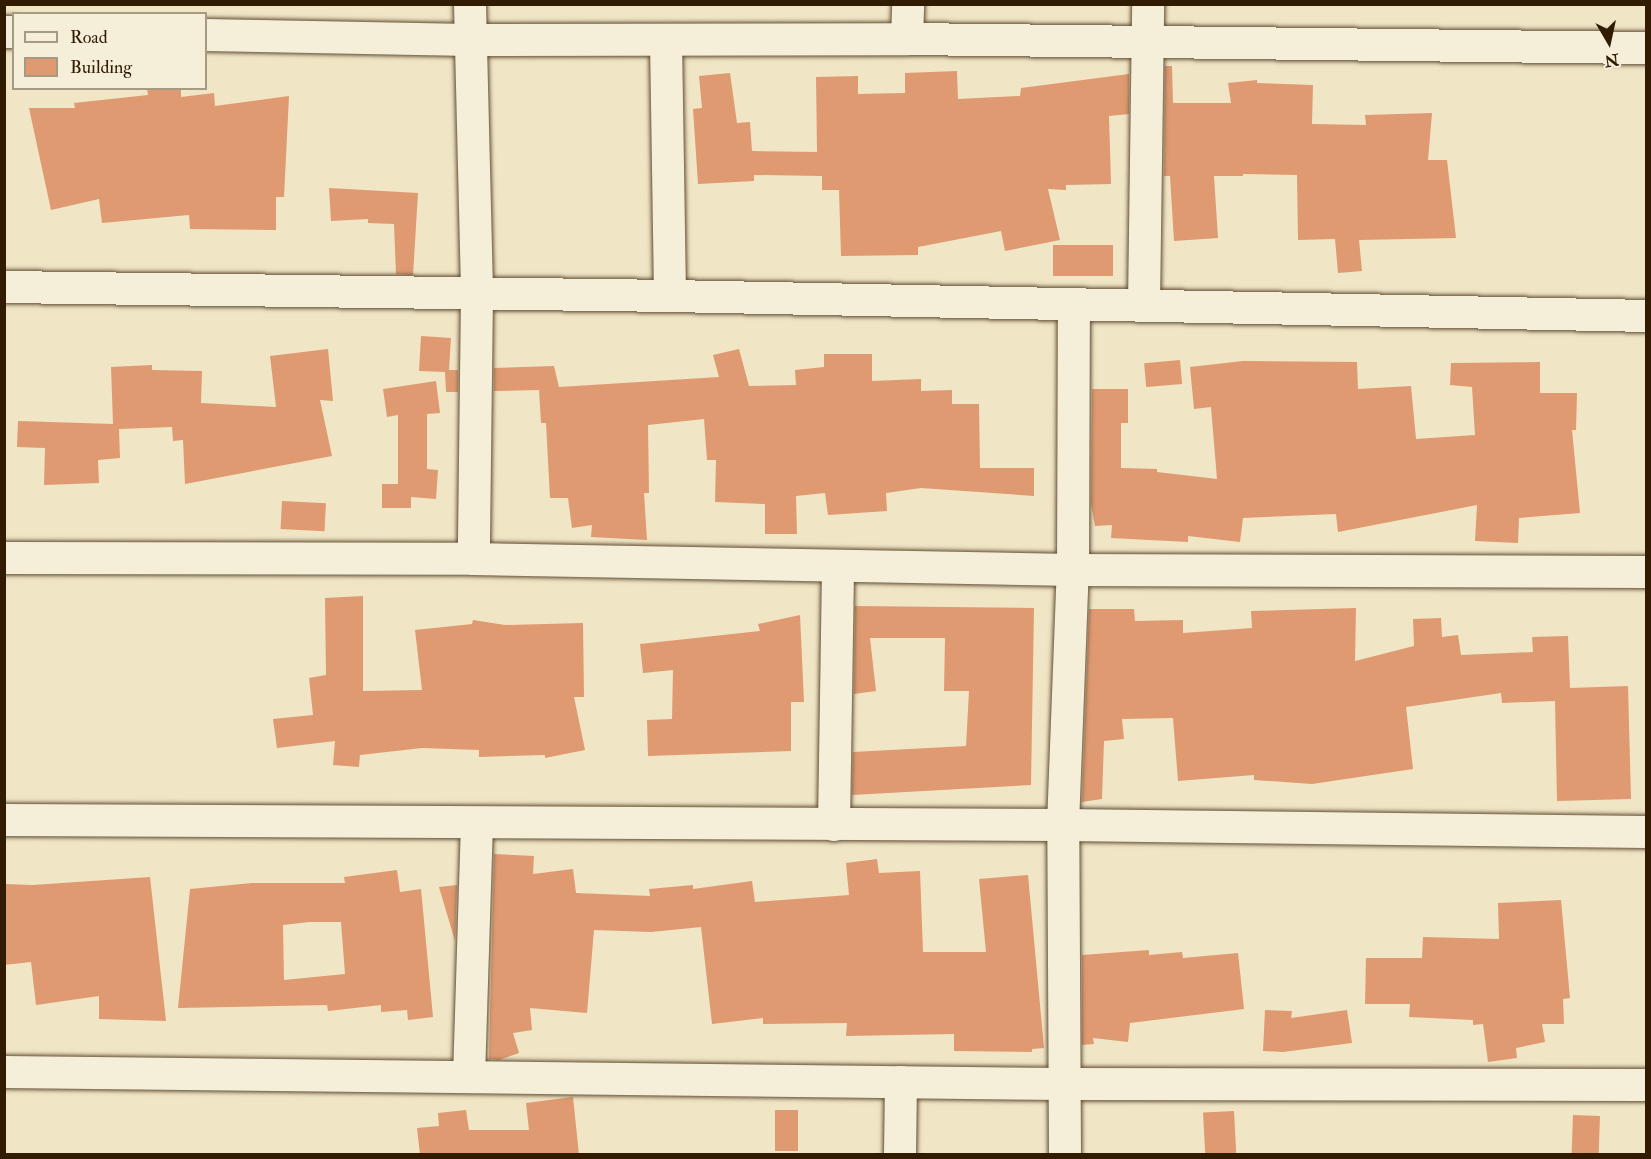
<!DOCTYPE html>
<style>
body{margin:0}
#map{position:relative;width:1651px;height:1159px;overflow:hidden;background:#f0e5c5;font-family:"IM FELL Double Pica",serif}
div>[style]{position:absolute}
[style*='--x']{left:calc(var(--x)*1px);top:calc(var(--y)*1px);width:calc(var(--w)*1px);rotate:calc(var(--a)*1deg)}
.building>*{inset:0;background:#df9a71;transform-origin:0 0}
.roads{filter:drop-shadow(0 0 2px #614e34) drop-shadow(0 0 2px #614e34)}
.minor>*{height:32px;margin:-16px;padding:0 16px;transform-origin:16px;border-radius:16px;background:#f5eed9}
span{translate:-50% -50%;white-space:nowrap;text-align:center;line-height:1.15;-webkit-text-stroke:6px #f5eed9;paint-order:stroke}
.frame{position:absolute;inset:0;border:6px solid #311c03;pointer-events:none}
.legend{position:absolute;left:12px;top:12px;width:195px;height:78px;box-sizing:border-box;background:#f5eed9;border:2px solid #a79a83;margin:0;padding:8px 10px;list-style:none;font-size:18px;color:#311c03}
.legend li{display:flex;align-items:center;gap:12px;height:30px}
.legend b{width:30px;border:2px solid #a79a83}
.north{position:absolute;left:1579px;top:12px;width:60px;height:60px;-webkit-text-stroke:4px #f5eed9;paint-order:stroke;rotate:171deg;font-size:16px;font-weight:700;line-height:24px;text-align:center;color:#311c03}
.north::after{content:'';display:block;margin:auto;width:21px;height:27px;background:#311c03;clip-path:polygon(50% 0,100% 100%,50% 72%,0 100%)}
</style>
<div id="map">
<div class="building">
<div style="clip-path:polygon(1165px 66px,1172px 66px,1173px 103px,1231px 103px,1228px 83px,1257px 80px,1257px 83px,1313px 85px,1312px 124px,1366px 125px,1365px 115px,1432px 113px,1428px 160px,1447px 160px,1456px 238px,1359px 240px,1362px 271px,1338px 273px,1335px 239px,1298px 240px,1297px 175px,1243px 174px,1243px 176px,1214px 176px,1218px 238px,1174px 241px,1170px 176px,1164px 176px)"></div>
<div style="clip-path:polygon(957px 71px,958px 99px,1020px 96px,1021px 88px,1129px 74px,1129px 114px,1109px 116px,1111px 184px,1066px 185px,1066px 190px,1048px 189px,1060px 240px,1005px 251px,1001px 231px,918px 247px,918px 255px,841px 256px,839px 190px,822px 190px,822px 176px,754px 175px,754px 181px,698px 184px,693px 109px,702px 108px,699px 76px,730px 73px,737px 123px,750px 122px,752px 151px,817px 152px,816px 77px,858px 76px,858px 94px,905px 93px,905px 73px)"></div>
<div style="clip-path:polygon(147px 88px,181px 88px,181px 97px,214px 93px,215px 106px,289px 96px,284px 197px,276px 197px,276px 230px,190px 229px,189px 215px,102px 223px,99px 199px,51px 210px,29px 108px,75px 108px,74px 103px,148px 95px)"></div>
<div style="clip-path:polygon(329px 188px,418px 193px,413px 275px,396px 274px,394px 224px,368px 223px,368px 219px,331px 221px)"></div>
<div style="left:1113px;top:245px;width:31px;height:60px;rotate:90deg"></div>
<div style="clip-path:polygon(421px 336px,451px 338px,449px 370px,458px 370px,458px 392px,446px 392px,445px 372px,419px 371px)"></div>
<div style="clip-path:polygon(328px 349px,333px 401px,320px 400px,332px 456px,185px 484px,183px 440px,173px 441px,172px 427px,119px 429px,120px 458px,98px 460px,99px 483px,44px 485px,45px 448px,17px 447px,18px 421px,113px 424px,111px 367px,152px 365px,152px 370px,202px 371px,201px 403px,276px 407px,270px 356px)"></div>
<div style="clip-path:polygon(739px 349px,749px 386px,796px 385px,795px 370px,824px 367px,824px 354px,872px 354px,872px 381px,921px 379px,921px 391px,952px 390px,952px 404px,979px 404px,980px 468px,1034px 468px,1034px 496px,921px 488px,886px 493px,887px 511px,828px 515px,825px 493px,796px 496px,797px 534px,765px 534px,765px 504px,715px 502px,716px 460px,707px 460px,704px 419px,648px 425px,649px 493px,644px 493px,647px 540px,591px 537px,592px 525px,572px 528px,568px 498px,550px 498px,546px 423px,541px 423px,539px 390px,494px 391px,494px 368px,554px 366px,559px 387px,719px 377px,713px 355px)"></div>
<div style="left:1180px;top:360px;width:24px;height:36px;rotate:85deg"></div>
<div style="clip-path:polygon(1243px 361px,1357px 362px,1358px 389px,1411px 386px,1416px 439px,1475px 435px,1472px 387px,1450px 385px,1451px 363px,1540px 362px,1540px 393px,1577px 393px,1576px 430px,1572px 430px,1580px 513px,1519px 518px,1518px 543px,1475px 541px,1477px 505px,1338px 532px,1336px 514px,1243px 518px,1240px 542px,1188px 536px,1188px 542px,1111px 538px,1112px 525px,1095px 526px,1091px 504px,1092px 389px,1128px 389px,1128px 423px,1121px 423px,1121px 468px,1157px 469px,1157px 472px,1217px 479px,1211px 407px,1194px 409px,1190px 367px)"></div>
<div style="clip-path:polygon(436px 381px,440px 413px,427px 414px,427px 469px,438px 470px,436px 499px,411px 497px,411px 508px,382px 508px,382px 484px,398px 484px,398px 415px,387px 417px,383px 389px)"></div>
<div style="left:282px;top:501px;width:44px;height:28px;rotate:3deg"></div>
<div style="clip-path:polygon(363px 596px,363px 691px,422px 690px,415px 630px,472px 624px,473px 620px,505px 625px,583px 623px,584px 697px,574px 697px,585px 750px,545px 758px,545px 755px,479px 757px,479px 750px,422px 748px,360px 755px,359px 767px,333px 765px,335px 741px,277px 748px,273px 719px,313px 715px,309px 678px,326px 675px,325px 598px)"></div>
<div style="clip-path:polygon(855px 606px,1034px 608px,1031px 785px,852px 795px,853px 752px,966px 746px,969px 691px,944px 691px,945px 638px,870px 638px,876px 691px,854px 694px)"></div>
<div style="clip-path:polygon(1356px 608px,1355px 661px,1414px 646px,1413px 619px,1441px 618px,1442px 637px,1458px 635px,1461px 655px,1533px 652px,1532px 637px,1568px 636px,1570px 688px,1628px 686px,1631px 799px,1557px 801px,1555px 701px,1502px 703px,1501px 693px,1406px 707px,1413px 769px,1312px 784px,1254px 780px,1254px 775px,1178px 781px,1173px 718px,1122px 719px,1124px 739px,1104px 741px,1102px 799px,1082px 802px,1089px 609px,1134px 609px,1135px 621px,1183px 620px,1183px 633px,1252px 628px,1251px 611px)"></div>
<div style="clip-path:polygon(800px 615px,804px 702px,791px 702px,791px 751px,648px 756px,647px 720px,672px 719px,673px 670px,643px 673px,640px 644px,760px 631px,758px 624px)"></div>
<div style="clip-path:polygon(494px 854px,534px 856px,533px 874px,573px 869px,576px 893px,650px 896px,649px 889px,693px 885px,693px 889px,752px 881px,755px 902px,849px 895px,846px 863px,877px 859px,879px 873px,920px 871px,923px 952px,986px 952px,979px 879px,1028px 875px,1044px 1048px,1032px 1049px,1032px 1052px,954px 1051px,954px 1034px,846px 1036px,847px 1023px,763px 1024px,763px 1018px,712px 1024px,701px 927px,651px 932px,594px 930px,587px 1013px,530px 1008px,532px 1030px,513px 1033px,519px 1053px,499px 1060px,489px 1059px)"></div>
<div style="clip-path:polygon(evenodd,397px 870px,400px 892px,421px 889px,433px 1017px,408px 1020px,407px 1010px,381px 1012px,381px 1005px,328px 1011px,327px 1005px,178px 1008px,190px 889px,252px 883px,345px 883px,344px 877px,397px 870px,309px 922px,341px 922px,345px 974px,284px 980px,283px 925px,309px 922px)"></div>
<div style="clip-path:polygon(150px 877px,166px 1021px,99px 1019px,99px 996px,36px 1005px,31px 962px,4px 965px,4px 884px,33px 885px)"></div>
<div style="clip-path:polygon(457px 885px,455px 941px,439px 887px)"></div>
<div style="clip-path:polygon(1561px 900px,1570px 998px,1563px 999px,1564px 1024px,1542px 1024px,1545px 1042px,1516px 1048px,1517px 1058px,1488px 1062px,1483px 1024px,1473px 1025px,1473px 1020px,1409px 1017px,1410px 1004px,1365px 1004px,1366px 958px,1422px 958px,1423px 937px,1499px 939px,1498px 903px)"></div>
<div style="clip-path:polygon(1149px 950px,1149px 955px,1182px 952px,1183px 958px,1238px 953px,1244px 1009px,1130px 1023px,1128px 1042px,1093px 1038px,1094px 1044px,1082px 1045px,1082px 955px)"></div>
<div style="clip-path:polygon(1265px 1010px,1292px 1011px,1291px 1018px,1347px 1010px,1352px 1043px,1283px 1052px,1263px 1051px)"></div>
<div style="clip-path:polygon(573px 1097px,579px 1155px,420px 1155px,417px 1128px,439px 1126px,438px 1113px,466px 1110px,469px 1130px,529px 1130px,526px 1103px)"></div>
<div style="left:775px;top:1110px;width:23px;height:41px"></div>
<div style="left:1234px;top:1111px;width:44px;height:31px;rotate:87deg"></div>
<div style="left:1573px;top:1115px;width:27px;height:40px;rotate:2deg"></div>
</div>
<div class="roads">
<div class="minor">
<div style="--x:470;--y:4;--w:291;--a:88.6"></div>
<div style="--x:477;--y:295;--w:264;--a:90.7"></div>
<div style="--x:4;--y:32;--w:10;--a:0"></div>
<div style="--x:206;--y:35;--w:264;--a:1.1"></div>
<div style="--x:470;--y:40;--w:437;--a:-0.1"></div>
<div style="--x:907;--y:39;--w:739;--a:0.7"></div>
<div style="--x:907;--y:39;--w:35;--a:-88"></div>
<div style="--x:666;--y:40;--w:256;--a:89.1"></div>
<div style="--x:4;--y:287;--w:666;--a:0.77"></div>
<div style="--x:670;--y:296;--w:976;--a:1.17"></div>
<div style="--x:1144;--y:304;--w:300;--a:-89.2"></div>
<div style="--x:4;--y:558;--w:470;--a:0.1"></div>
<div style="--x:474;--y:559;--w:599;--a:1.05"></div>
<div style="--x:1073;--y:570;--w:573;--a:0.2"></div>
<div style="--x:4;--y:820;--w:1059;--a:0.27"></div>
<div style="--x:1063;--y:825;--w:583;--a:0.69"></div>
<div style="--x:834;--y:825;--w:259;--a:-89.1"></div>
<div style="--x:4;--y:1072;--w:1061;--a:0.65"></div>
<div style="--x:1065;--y:1084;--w:581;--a:0.1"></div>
<div style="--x:469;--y:1077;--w:253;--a:-88.2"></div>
<div style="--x:900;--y:1154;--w:72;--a:-89.2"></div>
<div style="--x:1065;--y:1154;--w:329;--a:-90.3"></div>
<div style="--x:1063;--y:825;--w:255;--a:-87.8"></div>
<div style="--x:1073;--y:570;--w:265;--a:-89.8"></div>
</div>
</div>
<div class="frame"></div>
<ul class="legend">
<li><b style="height:8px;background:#f5eed9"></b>Road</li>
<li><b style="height:16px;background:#df9a71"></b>Building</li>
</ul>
<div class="north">N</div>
</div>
